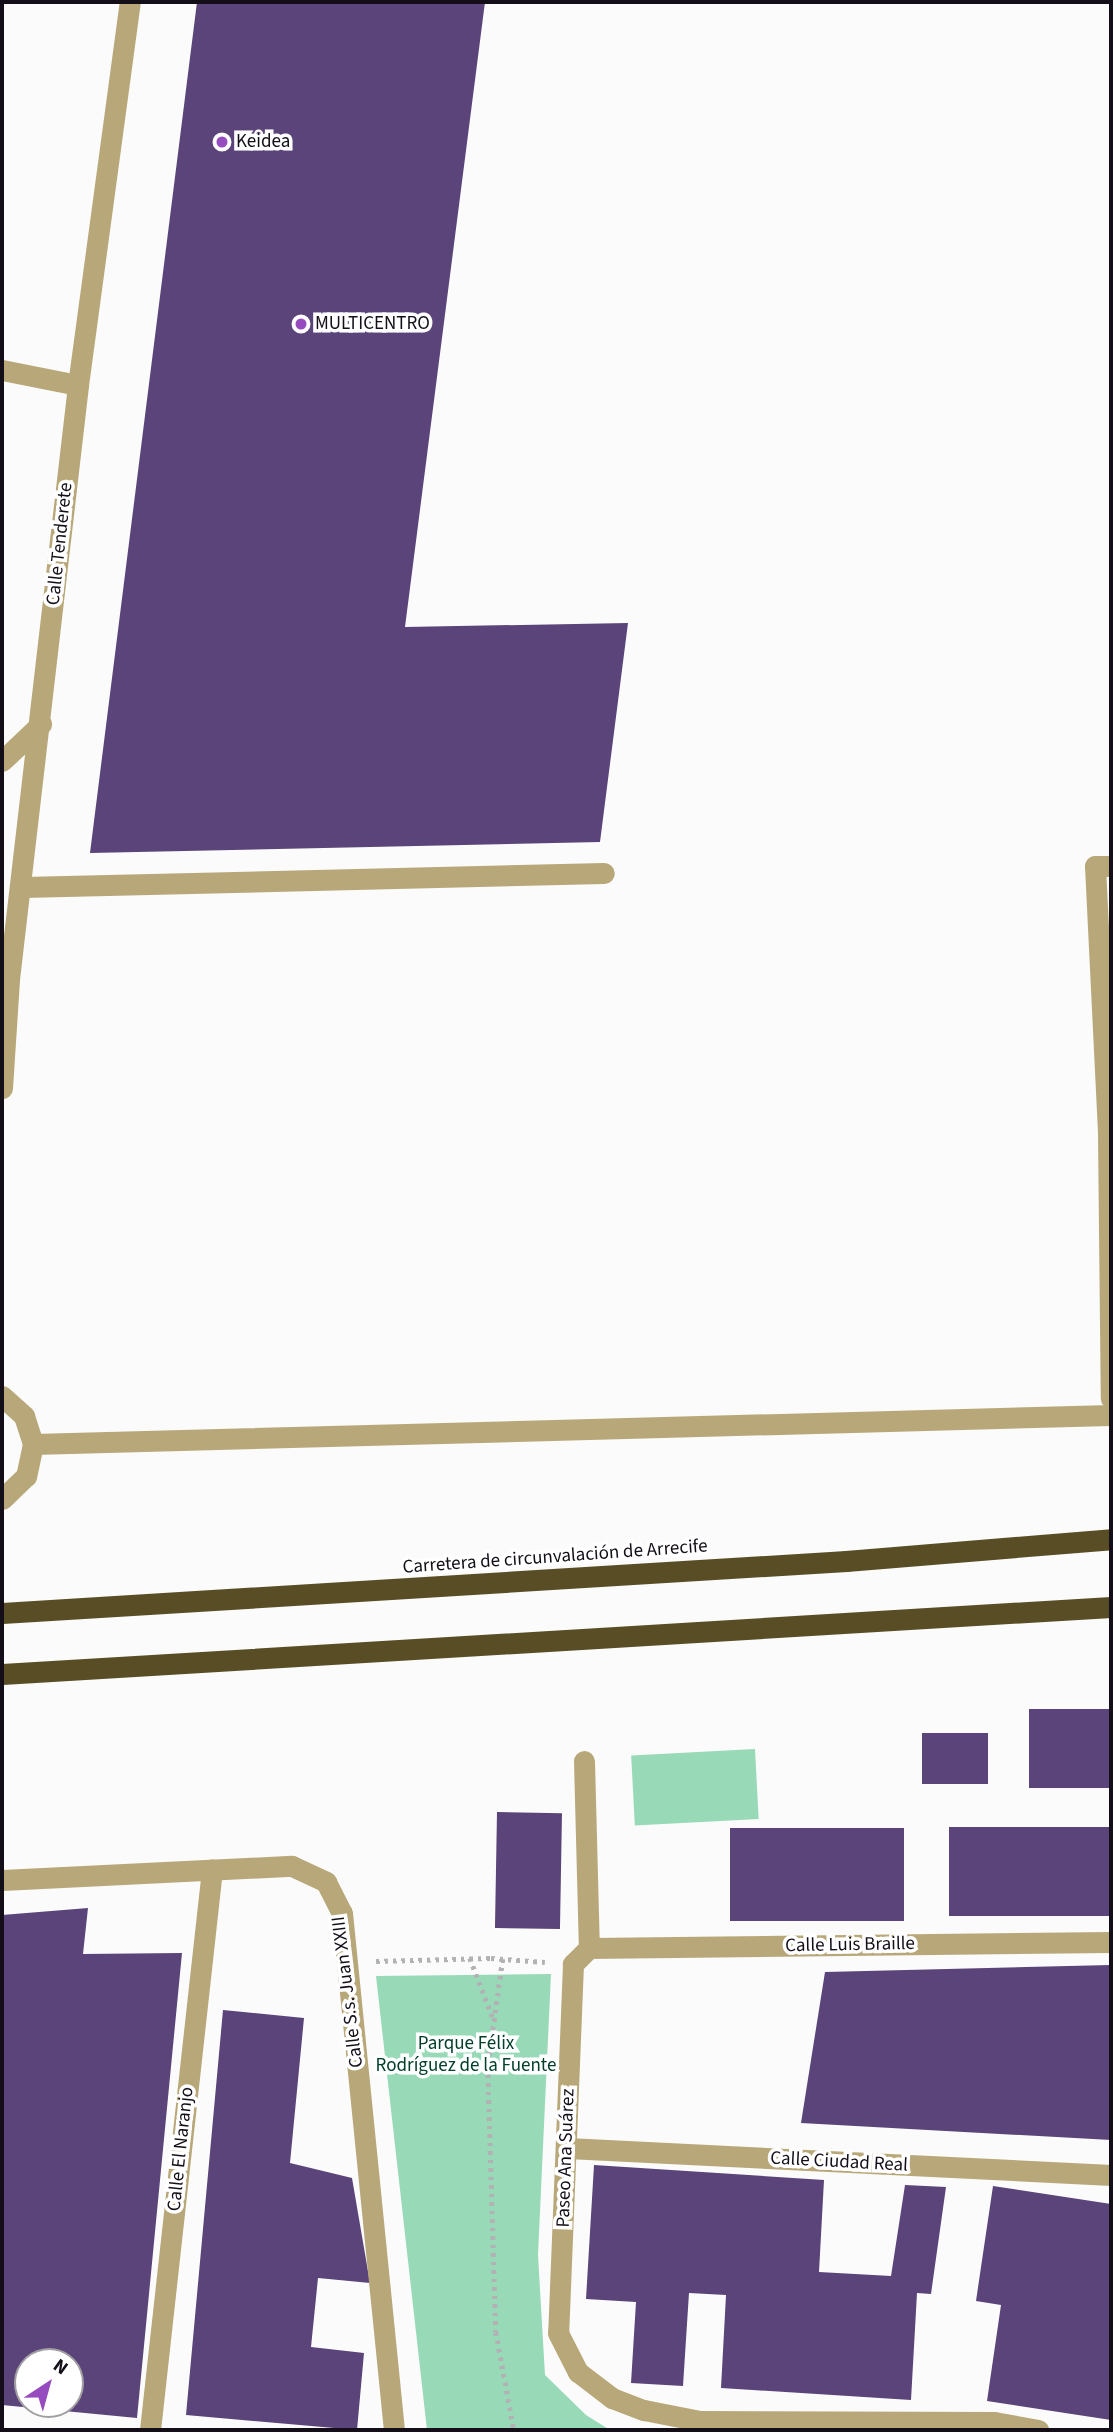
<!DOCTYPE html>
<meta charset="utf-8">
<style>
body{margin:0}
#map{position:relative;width:1113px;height:2432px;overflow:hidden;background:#fbfbfb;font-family:"Source Sans 3",sans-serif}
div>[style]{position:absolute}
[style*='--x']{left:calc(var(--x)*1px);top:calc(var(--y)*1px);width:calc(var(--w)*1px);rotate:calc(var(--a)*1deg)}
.green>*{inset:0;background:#98dab8;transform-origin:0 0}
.building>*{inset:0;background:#5a4479;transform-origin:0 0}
.path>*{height:4.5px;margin-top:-2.25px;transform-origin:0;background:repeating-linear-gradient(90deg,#b2b1b4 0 3.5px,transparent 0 8.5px)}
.minor>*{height:21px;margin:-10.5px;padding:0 10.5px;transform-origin:10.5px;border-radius:10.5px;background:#b8a879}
.highway>*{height:21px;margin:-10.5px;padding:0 10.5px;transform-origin:10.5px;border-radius:10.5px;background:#594d25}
.dots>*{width:19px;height:19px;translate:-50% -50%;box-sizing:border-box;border:4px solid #fff;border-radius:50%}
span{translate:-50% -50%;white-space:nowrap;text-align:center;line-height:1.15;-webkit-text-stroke:7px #fff;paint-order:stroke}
.poi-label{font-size:19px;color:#130e18}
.left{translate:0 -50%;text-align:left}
.street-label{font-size:19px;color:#130e18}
.park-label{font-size:19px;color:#03402a}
.frame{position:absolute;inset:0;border:4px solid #130e18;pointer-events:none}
.north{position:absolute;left:14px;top:2348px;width:70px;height:70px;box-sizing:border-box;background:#fff;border:2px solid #a19fa3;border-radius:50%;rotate:36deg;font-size:19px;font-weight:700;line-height:28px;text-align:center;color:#130e18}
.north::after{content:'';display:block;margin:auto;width:24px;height:32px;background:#964cbf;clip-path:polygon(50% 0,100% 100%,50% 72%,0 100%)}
</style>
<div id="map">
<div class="green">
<div style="left:755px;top:1749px;width:70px;height:124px;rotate:87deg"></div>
<div style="clip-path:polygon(551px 1974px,538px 2255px,545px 2375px,586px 2415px,610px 2430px,427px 2430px,376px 1976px)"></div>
</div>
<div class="building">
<div style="clip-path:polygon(197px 2px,485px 2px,405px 627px,628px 623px,600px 842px,90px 853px)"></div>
<div style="left:1029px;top:1709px;width:82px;height:79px"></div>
<div style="left:922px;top:1733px;width:66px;height:51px"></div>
<div style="left:497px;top:1812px;width:65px;height:116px;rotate:1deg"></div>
<div style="left:949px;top:1827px;width:162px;height:89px"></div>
<div style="left:730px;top:1828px;width:174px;height:93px"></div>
<div style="clip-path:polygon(evenodd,88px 1908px,83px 1954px,182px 1953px,137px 2418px,2px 2405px,2px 1915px,88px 1908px,28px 2362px,70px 2362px,70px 2404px,28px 2404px,28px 2362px)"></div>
<div style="clip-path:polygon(1111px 1965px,1111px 2140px,801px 2123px,825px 1972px)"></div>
<div style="clip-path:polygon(223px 2010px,304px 2018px,290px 2163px,352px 2178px,370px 2283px,318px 2278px,311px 2347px,364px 2353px,357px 2430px,186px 2415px)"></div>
<div style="clip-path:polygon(594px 2165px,824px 2180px,819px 2272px,891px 2276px,905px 2185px,946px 2187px,931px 2294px,917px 2293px,911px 2400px,721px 2388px,726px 2295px,689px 2293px,683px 2386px,631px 2383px,636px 2302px,586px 2299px)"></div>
<div style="clip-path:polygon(993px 2186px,1111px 2204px,1111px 2420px,987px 2401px,1001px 2305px,976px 2301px)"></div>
</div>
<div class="path">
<div style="--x:470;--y:1958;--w:67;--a:69.1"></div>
<div style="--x:503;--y:1959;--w:108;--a:98"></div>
<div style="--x:488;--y:2066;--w:266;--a:88.3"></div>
<div style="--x:496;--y:2332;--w:100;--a:79.6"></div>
<div style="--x:376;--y:1961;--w:115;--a:-1.5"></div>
<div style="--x:491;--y:1958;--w:54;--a:4.2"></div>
</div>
<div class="minor">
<div style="--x:2;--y:370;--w:77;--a:11.2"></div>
<div style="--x:2;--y:761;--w:54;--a:-43.5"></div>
<div style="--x:1111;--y:866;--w:16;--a:180"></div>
<div style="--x:1095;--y:866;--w:267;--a:87.2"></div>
<div style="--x:1108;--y:1133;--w:265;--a:89.4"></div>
<div style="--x:23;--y:887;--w:581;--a:-1.38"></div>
<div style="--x:2;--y:1088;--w:109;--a:-86.3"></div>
<div style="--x:9;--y:979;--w:598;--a:-83.37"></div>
<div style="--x:78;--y:385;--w:387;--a:-82.3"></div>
<div style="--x:2;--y:1396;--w:30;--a:42"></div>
<div style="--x:24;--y:1416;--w:29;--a:72"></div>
<div style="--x:33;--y:1444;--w:33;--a:102"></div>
<div style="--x:26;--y:1476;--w:33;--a:136"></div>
<div style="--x:33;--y:1444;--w:1078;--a:-1.54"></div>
<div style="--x:584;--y:1761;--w:187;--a:88.5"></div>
<div style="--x:589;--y:1948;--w:23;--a:135"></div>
<div style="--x:573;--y:1964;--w:369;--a:92.3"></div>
<div style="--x:558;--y:2333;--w:44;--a:62.9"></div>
<div style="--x:578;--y:2372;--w:43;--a:37.4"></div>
<div style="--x:612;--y:2398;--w:34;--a:21"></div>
<div style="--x:644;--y:2410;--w:57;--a:11.1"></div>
<div style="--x:700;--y:2421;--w:294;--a:0.2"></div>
<div style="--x:994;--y:2422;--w:45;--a:10.3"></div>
<div style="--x:2;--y:1880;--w:290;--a:-2.8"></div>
<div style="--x:292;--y:1866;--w:38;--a:25"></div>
<div style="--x:326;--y:1882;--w:35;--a:63"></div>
<div style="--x:342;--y:1913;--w:520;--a:84.26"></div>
<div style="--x:589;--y:1948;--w:522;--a:-0.66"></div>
<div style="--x:567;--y:2148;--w:545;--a:2.84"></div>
<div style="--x:150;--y:2430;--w:564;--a:-83.69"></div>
</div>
<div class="highway">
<div style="--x:2;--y:1613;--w:846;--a:-3.53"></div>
<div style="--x:846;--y:1561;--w:266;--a:-4.7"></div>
<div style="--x:2;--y:1674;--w:1111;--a:-3.46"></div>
</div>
<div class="dots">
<div style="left:222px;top:142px;background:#964cbf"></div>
<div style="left:301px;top:324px;background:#964cbf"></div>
</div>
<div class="poi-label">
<span class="left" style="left:236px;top:142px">Keidea</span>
<span class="left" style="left:315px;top:324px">MULTICENTRO</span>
</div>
<div class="street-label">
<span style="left:60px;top:544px;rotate:-84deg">Calle Tenderete</span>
<span style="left:555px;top:1557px;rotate:-4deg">Carretera de circunvalación de Arrecife</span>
<span style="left:850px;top:1945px;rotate:-1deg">Calle Luis Braille</span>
<span style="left:348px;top:1992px;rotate:-97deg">Calle S.s. Juan XXIII</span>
<span style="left:181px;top:2149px;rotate:-84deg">Calle El Naranjo</span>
<span style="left:566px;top:2158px;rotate:-88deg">Paseo Ana Suárez</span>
<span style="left:839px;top:2162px;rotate:3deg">Calle Ciudad Real</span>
</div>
<div class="park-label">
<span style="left:466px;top:2055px">Parque Félix<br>Rodríguez de la Fuente</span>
</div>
<div class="frame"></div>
<div class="north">N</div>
</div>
